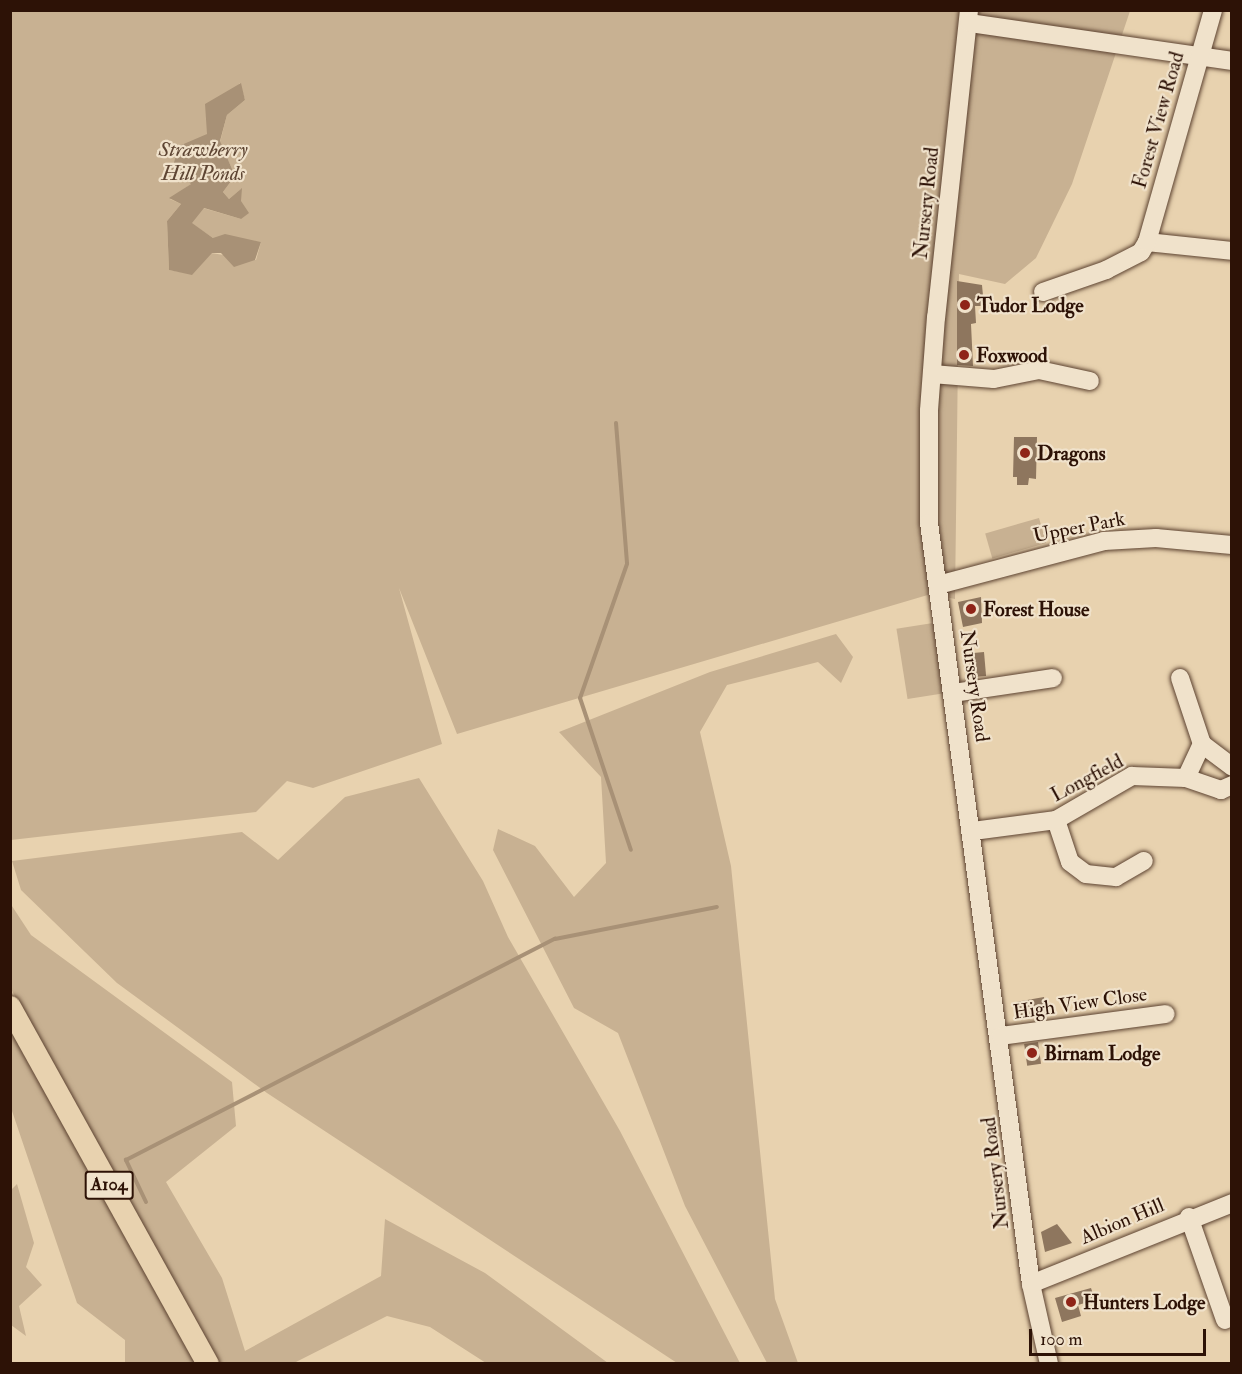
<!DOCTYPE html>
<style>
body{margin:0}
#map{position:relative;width:1242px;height:1374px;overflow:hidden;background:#e8d2af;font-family:"IM FELL Double Pica",serif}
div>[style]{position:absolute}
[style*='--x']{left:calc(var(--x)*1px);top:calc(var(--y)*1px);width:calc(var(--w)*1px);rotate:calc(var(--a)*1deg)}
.green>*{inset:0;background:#c8b192;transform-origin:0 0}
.water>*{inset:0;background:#a89176}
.stream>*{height:4px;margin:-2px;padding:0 2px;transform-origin:2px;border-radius:2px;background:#a89176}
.building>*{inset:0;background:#8e765e;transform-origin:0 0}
.roads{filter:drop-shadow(0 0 2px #5c4230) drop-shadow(0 0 2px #5c4230)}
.minor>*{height:18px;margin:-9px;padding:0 9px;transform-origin:9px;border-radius:9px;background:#f0e2cb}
.major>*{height:22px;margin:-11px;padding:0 11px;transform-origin:11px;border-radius:11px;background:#e8d2af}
.dots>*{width:16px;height:16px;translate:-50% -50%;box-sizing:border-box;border:3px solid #f0e2cb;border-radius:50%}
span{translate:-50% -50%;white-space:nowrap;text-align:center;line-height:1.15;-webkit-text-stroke:4.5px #f0e2cb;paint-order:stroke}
.shield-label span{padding:2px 4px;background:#f0e2cb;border:2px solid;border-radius:4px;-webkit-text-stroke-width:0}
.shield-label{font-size:18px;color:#2d1206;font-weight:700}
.street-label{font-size:20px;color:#2d1206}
.poi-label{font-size:20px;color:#2d1206;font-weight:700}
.left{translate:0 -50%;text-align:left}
.water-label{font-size:21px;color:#5e4533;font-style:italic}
.frame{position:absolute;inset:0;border:12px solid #2d1206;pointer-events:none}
.scale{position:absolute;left:1029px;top:1329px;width:177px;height:27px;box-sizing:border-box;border:3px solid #2d1206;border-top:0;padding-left:8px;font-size:18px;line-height:21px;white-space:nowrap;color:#2d1206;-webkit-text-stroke:4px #f0e2cb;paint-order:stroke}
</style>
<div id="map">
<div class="green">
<div style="clip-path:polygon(evenodd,11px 11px,1130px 11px,1072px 184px,1036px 258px,1005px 284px,959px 274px,955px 599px,931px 594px,457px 734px,399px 588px,442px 744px,313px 788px,287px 781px,256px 812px,11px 840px,11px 11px,240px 83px,245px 100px,227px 115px,220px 142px,235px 176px,223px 192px,229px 199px,241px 189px,241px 219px,203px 208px,191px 223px,213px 238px,261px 242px,256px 260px,211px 253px,192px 274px,169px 270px,167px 221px,181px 204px,170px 199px,191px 184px,207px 134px,240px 83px)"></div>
<div style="left:1039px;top:518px;width:26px;height:56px;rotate:74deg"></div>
<div style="left:933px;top:623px;width:71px;height:37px;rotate:81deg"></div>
<div style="clip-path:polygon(836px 634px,853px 657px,841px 683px,818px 662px,727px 685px,700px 732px,731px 866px,775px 1299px,798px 1363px,767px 1363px,685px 1206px,618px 1033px,574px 1008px,493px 850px,498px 829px,535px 846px,574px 897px,606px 863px,601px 777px,559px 732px,710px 672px)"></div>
<div style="clip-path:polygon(419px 778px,483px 881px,508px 937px,620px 1131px,740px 1363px,677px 1363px,267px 1093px,117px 983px,21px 890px,12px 861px,242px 832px,278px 860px,345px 797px)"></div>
<div style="clip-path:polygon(10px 903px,31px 935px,232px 1082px,236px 1126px,166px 1182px,222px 1278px,245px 1351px,381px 1276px,385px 1219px,485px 1273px,608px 1363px,486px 1363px,430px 1327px,387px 1316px,294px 1363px,220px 1363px,11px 989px)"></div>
<div style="clip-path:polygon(10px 1024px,198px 1363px,125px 1363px,125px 1340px,77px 1303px,11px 1108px)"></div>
<div style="clip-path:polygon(17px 1184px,34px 1243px,26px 1267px,42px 1285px,19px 1306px,26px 1336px,11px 1325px,10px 1191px)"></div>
</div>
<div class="water">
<div style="clip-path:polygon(241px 83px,245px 100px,227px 115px,220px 141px,235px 176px,223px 192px,229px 199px,242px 188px,241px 201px,249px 213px,241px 219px,204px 208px,192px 223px,213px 238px,225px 234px,261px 242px,255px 260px,234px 267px,221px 253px,212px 253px,192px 275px,169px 270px,167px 221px,181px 204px,169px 198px,191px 184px,172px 169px,179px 146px,207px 134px,205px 104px)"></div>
</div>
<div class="stream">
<div style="--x:616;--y:423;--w:141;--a:85.5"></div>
<div style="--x:627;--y:564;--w:142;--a:109.3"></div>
<div style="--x:580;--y:698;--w:160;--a:71.5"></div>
<div style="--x:146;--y:1202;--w:47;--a:-115.5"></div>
<div style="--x:126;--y:1160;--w:483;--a:-27.3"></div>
<div style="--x:555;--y:939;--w:165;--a:-11.2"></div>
</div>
<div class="building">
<div style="clip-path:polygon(957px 281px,982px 285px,984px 306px,975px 306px,976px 323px,971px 324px,973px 366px,957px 365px)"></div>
<div style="clip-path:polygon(1014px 437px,1037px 437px,1036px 479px,1029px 478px,1028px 485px,1017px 485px,1017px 477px,1013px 477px)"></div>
<div style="clip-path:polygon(981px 597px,982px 623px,963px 627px,958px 602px)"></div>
<div style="left:984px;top:652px;width:24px;height:16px;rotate:85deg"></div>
<div style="clip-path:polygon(1044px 997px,1047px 1017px,1019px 1017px,1016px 1002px)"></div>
<div style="left:1038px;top:1042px;width:22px;height:14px;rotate:82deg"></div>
<div style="clip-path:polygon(1057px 1224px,1072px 1243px,1045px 1252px,1041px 1232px)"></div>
<div style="clip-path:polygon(1091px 1288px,1095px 1300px,1078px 1305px,1081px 1316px,1062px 1322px,1055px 1298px)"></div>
</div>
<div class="roads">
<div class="minor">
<div style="--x:969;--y:10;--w:309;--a:96.1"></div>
<div style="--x:936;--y:317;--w:94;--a:94.3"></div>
<div style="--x:929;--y:411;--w:112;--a:90"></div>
<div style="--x:929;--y:523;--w:768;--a:82.37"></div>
<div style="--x:1031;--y:1284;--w:82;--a:77.3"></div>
<div style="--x:969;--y:23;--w:266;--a:8.2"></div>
<div style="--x:1147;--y:242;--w:85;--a:6"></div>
<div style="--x:1043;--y:292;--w:67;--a:-19.2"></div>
<div style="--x:1106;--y:270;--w:39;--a:-27"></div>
<div style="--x:1141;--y:252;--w:12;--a:-59"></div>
<div style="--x:1147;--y:242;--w:241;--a:-74.1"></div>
<div style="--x:932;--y:374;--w:62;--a:4.6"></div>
<div style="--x:994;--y:379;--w:46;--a:-11.3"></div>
<div style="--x:1039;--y:370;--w:52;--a:12.2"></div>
<div style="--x:938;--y:585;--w:172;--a:-14.8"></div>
<div style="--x:1104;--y:541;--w:52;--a:-3.3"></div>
<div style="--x:1156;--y:538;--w:76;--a:5.3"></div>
<div style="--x:1180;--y:678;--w:70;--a:71.6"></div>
<div style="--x:1202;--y:744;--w:38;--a:37"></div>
<div style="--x:953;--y:693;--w:101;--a:-8.5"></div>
<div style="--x:1186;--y:778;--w:38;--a:-65"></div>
<div style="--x:1056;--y:820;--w:44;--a:71.6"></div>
<div style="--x:1070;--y:862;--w:20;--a:37"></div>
<div style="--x:1086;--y:874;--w:30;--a:6"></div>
<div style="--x:1116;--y:877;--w:32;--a:-30"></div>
<div style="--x:973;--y:831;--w:84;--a:-7.5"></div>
<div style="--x:1056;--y:820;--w:88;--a:-30.1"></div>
<div style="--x:1132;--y:776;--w:54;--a:2.1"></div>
<div style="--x:1186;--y:778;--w:37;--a:19"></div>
<div style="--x:1221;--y:790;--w:12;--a:-24"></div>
<div style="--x:1001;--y:1036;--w:166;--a:-7.6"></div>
<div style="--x:1189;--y:1217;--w:109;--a:70.7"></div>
<div style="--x:1031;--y:1284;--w:217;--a:-21.9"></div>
</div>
<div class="major">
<div style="--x:10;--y:1007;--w:408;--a:61"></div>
</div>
</div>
<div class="dots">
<div style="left:965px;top:305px;background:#8f2418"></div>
<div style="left:964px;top:355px;background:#8f2418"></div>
<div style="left:1025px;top:453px;background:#8f2418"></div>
<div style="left:971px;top:609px;background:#8f2418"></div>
<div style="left:1032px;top:1053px;background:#8f2418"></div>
<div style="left:1071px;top:1302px;background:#8f2418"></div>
</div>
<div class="shield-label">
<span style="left:109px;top:1185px">A104</span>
</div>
<div class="street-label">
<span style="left:1158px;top:120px;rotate:-74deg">Forest View Road</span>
<span style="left:926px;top:203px;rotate:-84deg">Nursery Road</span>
<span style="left:1079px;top:527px;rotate:-11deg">Upper Park</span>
<span style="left:975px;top:686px;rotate:82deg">Nursery Road</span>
<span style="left:1087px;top:778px;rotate:-28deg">Longfield</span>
<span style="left:1080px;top:1003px;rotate:-8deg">High View Close</span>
<span style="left:995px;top:1173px;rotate:-97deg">Nursery Road</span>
<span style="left:1122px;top:1221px;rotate:-23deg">Albion Hill</span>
</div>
<div class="poi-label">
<span class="left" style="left:977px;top:305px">Tudor Lodge</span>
<span class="left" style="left:976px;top:355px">Foxwood</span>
<span class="left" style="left:1037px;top:453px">Dragons</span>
<span class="left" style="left:983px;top:609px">Forest House</span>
<span class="left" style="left:1044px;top:1053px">Birnam Lodge</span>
<span class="left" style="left:1083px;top:1302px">Hunters Lodge</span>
</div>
<div class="water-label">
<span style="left:203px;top:162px">Strawberry<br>Hill Ponds</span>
</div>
<div class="frame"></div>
<div class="scale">100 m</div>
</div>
